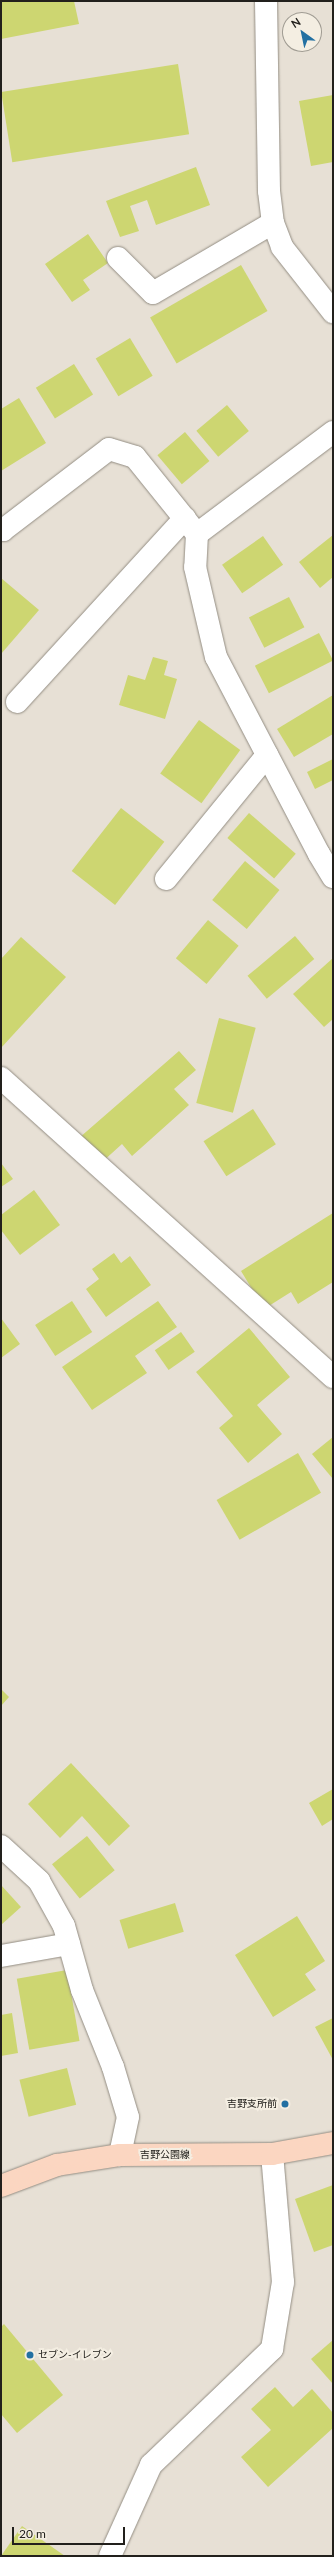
<!DOCTYPE html>
<meta charset="utf-8">
<style>
body{margin:0}
#map{position:relative;width:334px;height:2557px;overflow:hidden;background:#e7e0d5;font-family:Lato,"Noto Sans JP",sans-serif}
div>[style]{position:absolute}
[style*='--x']{left:calc(var(--x)*1px);top:calc(var(--y)*1px);width:calc(var(--w)*1px);rotate:calc(var(--a)*1deg)}
.building>*{inset:0;background:#cdd671;transform-origin:0 0}
.roads{filter:drop-shadow(0 0 1px #938d83) drop-shadow(0 0 1px #938d83)}
.minor>*{height:22px;margin:-11px;padding:0 11px;transform-origin:11px;border-radius:11px;background:#fff}
.major>*{height:22px;margin:-11px;padding:0 11px;transform-origin:11px;border-radius:11px;background:#fbd6c1}
.dots>*{width:11px;height:11px;translate:-50% -50%;box-sizing:border-box;border:2px solid #f4eee2;border-radius:50%}
span{translate:-50% -50%;white-space:nowrap;text-align:center;line-height:1.15;-webkit-text-stroke:4px #f4eee2;paint-order:stroke}
.poi-label{font-size:10px;color:#22201c}
.right{translate:-100% -50%;text-align:right}
.left{translate:0 -50%;text-align:left}
.street-label{font-size:10px;color:#22201c}
.frame{position:absolute;inset:0;border:2px solid #22201c;pointer-events:none}
.north{position:absolute;left:282px;top:12px;width:40px;height:40px;box-sizing:border-box;background:#f4eee2;border:1px solid #a09c93;border-radius:50%;rotate:327deg;font-size:11px;font-weight:700;line-height:16px;text-align:center;color:#22201c}
.north::after{content:'';display:block;margin:auto;width:14px;height:18px;background:#2370a2;clip-path:polygon(50% 0,100% 100%,50% 72%,0 100%)}
.scale{position:absolute;left:12px;top:2527px;width:113px;height:18px;box-sizing:border-box;border:2px solid #22201c;border-top:0;padding-left:5px;font-size:12px;line-height:14px;white-space:nowrap;color:#22201c;-webkit-text-stroke:3px #f4eee2;paint-order:stroke}
</style>
<div id="map">
<div class="building">
<div style="clip-path:polygon(1px 1px,74px 1px,79px 24px,1px 39px)"></div>
<div style="left:178px;top:64px;width:71px;height:179px;rotate:81deg"></div>
<div style="clip-path:polygon(333px 95px,333px 162px,311px 166px,299px 101px)"></div>
<div style="clip-path:polygon(196px 167px,210px 205px,156px 225px,147px 200px,130px 206px,139px 231px,120px 237px,106px 201px)"></div>
<div style="clip-path:polygon(88px 234px,108px 263px,83px 280px,90px 290px,72px 302px,45px 264px)"></div>
<div style="left:241px;top:265px;width:53px;height:105px;rotate:60deg"></div>
<div style="left:130px;top:338px;width:44px;height:40px;rotate:59deg"></div>
<div style="left:74px;top:364px;width:36px;height:45px;rotate:58deg"></div>
<div style="clip-path:polygon(19px 398px,46px 443px,1px 471px,1px 409px)"></div>
<div style="left:227px;top:405px;width:34px;height:40px;rotate:50deg"></div>
<div style="left:185px;top:432px;width:38px;height:36px;rotate:50deg"></div>
<div style="clip-path:polygon(333px 535px,333px 577px,320px 588px,299px 562px)"></div>
<div style="left:263px;top:536px;width:35px;height:50px;rotate:55deg"></div>
<div style="clip-path:polygon(1px 578px,39px 610px,1px 654px)"></div>
<div style="left:289px;top:597px;width:34px;height:45px;rotate:63deg"></div>
<div style="left:319px;top:633px;width:31px;height:72px;rotate:63deg"></div>
<div style="clip-path:polygon(153px 657px,168px 661px,164px 675px,177px 679px,165px 719px,119px 705px,128px 675px,145px 680px)"></div>
<div style="clip-path:polygon(333px 695px,333px 734px,294px 757px,277px 729px)"></div>
<div style="left:199px;top:720px;width:51px;height:66px;rotate:36deg"></div>
<div style="clip-path:polygon(333px 759px,333px 780px,315px 789px,307px 772px)"></div>
<div style="left:121px;top:808px;width:55px;height:80px;rotate:38deg"></div>
<div style="left:249px;top:813px;width:62px;height:33px;rotate:41deg"></div>
<div style="left:245px;top:861px;width:45px;height:51px;rotate:40deg"></div>
<div style="left:208px;top:920px;width:40px;height:50px;rotate:40deg"></div>
<div style="left:295px;top:936px;width:30px;height:62px;rotate:50deg"></div>
<div style="clip-path:polygon(21px 937px,66px 977px,1px 1048px,1px 959px)"></div>
<div style="clip-path:polygon(333px 958px,333px 1019px,324px 1027px,293px 994px)"></div>
<div style="left:219px;top:1018px;width:38px;height:88px;rotate:15deg"></div>
<div style="clip-path:polygon(179px 1051px,196px 1070px,174px 1089px,189px 1105px,132px 1156px,122px 1144px,101px 1163px,79px 1138px)"></div>
<div style="left:253px;top:1109px;width:42px;height:59px;rotate:57deg"></div>
<div style="clip-path:polygon(1px 1163px,13px 1179px,1px 1187px)"></div>
<div style="clip-path:polygon(34px 1190px,60px 1225px,20px 1255px,1px 1230px,1px 1215px)"></div>
<div style="clip-path:polygon(333px 1213px,333px 1282px,298px 1304px,291px 1292px,264px 1309px,241px 1271px)"></div>
<div style="clip-path:polygon(114px 1253px,121px 1263px,130px 1256px,151px 1285px,106px 1317px,86px 1289px,99px 1279px,92px 1269px)"></div>
<div style="left:72px;top:1301px;width:37px;height:44px;rotate:57deg"></div>
<div style="clip-path:polygon(158px 1301px,177px 1327px,135px 1356px,147px 1373px,92px 1410px,62px 1367px)"></div>
<div style="clip-path:polygon(1px 1318px,20px 1344px,1px 1358px)"></div>
<div style="clip-path:polygon(249px 1328px,290px 1377px,257px 1405px,282px 1434px,248px 1463px,219px 1428px,233px 1416px,196px 1372px)"></div>
<div style="left:181px;top:1332px;width:24px;height:32px;rotate:55deg"></div>
<div style="clip-path:polygon(333px 1437px,333px 1479px,312px 1454px)"></div>
<div style="left:298px;top:1453px;width:46px;height:94px;rotate:60deg"></div>
<div style="clip-path:polygon(1px 1689px,9px 1697px,1px 1706px)"></div>
<div style="clip-path:polygon(71px 1763px,130px 1826px,109px 1846px,82px 1816px,60px 1838px,28px 1804px)"></div>
<div style="clip-path:polygon(333px 1789px,333px 1819px,322px 1826px,309px 1803px)"></div>
<div style="left:87px;top:1836px;width:44px;height:45px;rotate:51deg"></div>
<div style="clip-path:polygon(1px 1885px,21px 1907px,1px 1925px)"></div>
<div style="left:175px;top:1903px;width:30px;height:58px;rotate:73deg"></div>
<div style="clip-path:polygon(297px 1916px,325px 1961px,305px 1974px,316px 1990px,273px 2017px,235px 1955px)"></div>
<div style="left:67px;top:1970px;width:72px;height:51px;rotate:80deg"></div>
<div style="clip-path:polygon(12px 2013px,18px 2053px,1px 2056px,1px 2015px)"></div>
<div style="clip-path:polygon(333px 2018px,333px 2060px,315px 2027px)"></div>
<div style="left:67px;top:2068px;width:38px;height:49px;rotate:76deg"></div>
<div style="clip-path:polygon(333px 2185px,333px 2245px,314px 2252px,295px 2199px)"></div>
<div style="clip-path:polygon(4px 2324px,63px 2395px,17px 2433px,1px 2414px,1px 2327px)"></div>
<div style="clip-path:polygon(333px 2340px,333px 2384px,311px 2359px)"></div>
<div style="clip-path:polygon(275px 2387px,293px 2407px,312px 2389px,333px 2413px,333px 2428px,268px 2487px,241px 2457px,271px 2430px,251px 2409px)"></div>
<div style="clip-path:polygon(22px 2526px,65px 2556px,1px 2556px)"></div>
</div>
<div class="roads">
<div class="minor">
<div style="--x:266;--y:1;--w:190;--a:89.1"></div>
<div style="--x:269;--y:191;--w:32;--a:83"></div>
<div style="--x:273;--y:223;--w:26;--a:69"></div>
<div style="--x:282;--y:247;--w:83;--a:51.9"></div>
<div style="--x:118;--y:258;--w:49;--a:45"></div>
<div style="--x:153;--y:293;--w:139;--a:-30.3"></div>
<div style="--x:333;--y:432;--w:170;--a:143.1"></div>
<div style="--x:197;--y:534;--w:33;--a:93"></div>
<div style="--x:195;--y:567;--w:92;--a:76.9"></div>
<div style="--x:216;--y:657;--w:222;--a:62.4"></div>
<div style="--x:319;--y:854;--w:27;--a:59"></div>
<div style="--x:1;--y:528;--w:3;--a:45"></div>
<div style="--x:3;--y:530;--w:133;--a:-37.4"></div>
<div style="--x:109;--y:449;--w:27;--a:17"></div>
<div style="--x:135;--y:457;--w:99;--a:51.2"></div>
<div style="--x:17;--y:702;--w:249;--a:-47.6"></div>
<div style="--x:166;--y:879;--w:160;--a:-50.8"></div>
<div style="--x:1;--y:1078;--w:447;--a:42"></div>
<div style="--x:1;--y:1846;--w:52;--a:42.6"></div>
<div style="--x:39;--y:1881;--w:51;--a:60.9"></div>
<div style="--x:64;--y:1926;--w:66;--a:74.3"></div>
<div style="--x:82;--y:1990;--w:83;--a:68.1"></div>
<div style="--x:113;--y:2067;--w:52;--a:73.3"></div>
<div style="--x:128;--y:2117;--w:39;--a:102"></div>
<div style="--x:1;--y:1956;--w:69;--a:-10"></div>
<div style="--x:110;--y:2556;--w:100;--a:-65.7"></div>
<div style="--x:151;--y:2465;--w:168;--a:-43.8"></div>
<div style="--x:272;--y:2349;--w:68;--a:-80.7"></div>
<div style="--x:283;--y:2282;--w:128;--a:-94.9"></div>
</div>
<div class="major">
<div style="--x:1;--y:2186;--w:60;--a:-20.6"></div>
<div style="--x:57;--y:2165;--w:64;--a:-9"></div>
<div style="--x:120;--y:2155;--w:152;--a:-0.4"></div>
<div style="--x:272;--y:2154;--w:62;--a:-10.2"></div>
</div>
</div>
<div class="dots">
<div style="left:285px;top:2104px;background:#2370a2"></div>
<div style="left:30px;top:2355px;background:#2370a2"></div>
</div>
<div class="poi-label">
<span class="right" style="left:277px;top:2104px">吉野支所前</span>
<span class="left" style="left:38px;top:2355px">セブン-イレブン</span>
</div>
<div class="street-label">
<span style="left:165px;top:2155px">吉野公園線</span>
</div>
<div class="frame"></div>
<div class="north">N</div>
<div class="scale">20 m</div>
</div>
